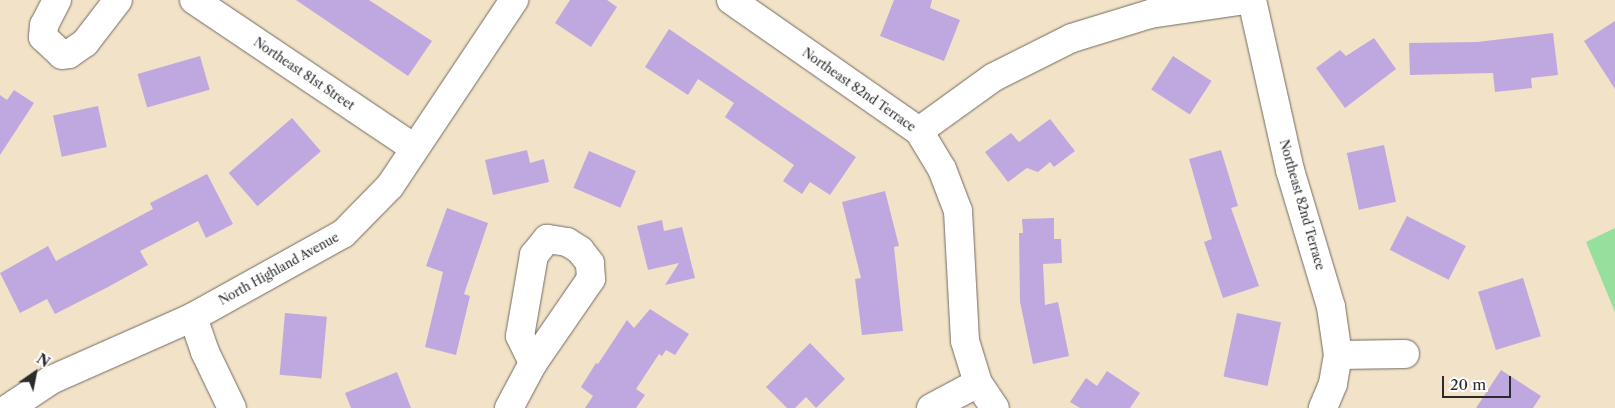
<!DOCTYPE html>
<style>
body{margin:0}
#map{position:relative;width:1615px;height:408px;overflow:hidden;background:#f2e2c7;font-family:"Libre Caslon Text",serif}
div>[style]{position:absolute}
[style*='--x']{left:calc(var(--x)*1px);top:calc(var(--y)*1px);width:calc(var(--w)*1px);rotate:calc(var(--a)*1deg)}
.green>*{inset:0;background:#95e09c}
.building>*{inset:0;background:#bfa8df;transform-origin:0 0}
.roads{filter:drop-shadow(0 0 1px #716b62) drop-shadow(0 0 1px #716b62)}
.minor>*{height:28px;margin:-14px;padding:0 14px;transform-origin:14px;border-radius:14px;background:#fff}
span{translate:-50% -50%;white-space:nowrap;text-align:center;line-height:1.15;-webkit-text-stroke:5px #fff;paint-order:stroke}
.street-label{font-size:12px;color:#2b2b2b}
.north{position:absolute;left:10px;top:348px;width:50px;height:50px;-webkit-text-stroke:4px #fff;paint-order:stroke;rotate:33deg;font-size:14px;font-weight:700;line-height:20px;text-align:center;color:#2b2b2b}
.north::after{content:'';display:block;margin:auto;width:18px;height:22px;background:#2b2b2b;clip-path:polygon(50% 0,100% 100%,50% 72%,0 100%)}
.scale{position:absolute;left:1442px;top:376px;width:69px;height:22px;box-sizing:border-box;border:2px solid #2b2b2b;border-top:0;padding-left:6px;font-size:15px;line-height:18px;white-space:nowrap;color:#2b2b2b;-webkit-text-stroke:4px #fff;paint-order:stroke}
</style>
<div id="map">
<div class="green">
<div style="clip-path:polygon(1615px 228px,1615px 312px,1586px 242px)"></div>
</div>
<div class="building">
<div style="clip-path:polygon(296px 0,369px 0,432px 41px,408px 76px)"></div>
<div style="clip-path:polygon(570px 0,607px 0,617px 7px,591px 47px,555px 23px)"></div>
<div style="clip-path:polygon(894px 0,932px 0,930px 8px,960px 20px,944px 61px,880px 36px)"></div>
<div style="clip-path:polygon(1615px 21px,1615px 89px,1584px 41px)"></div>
<div style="clip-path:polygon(669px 29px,856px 157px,830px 195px,810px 182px,802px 194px,783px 181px,794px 165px,725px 117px,734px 103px,698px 79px,688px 95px,645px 67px)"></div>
<div style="clip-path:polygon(1553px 33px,1558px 75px,1531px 78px,1532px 88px,1495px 92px,1493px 73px,1410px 75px,1409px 43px,1477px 42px)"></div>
<div style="clip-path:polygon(1374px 38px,1396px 69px,1345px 108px,1316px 68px,1340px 50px,1346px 56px)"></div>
<div style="left:200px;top:56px;width:35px;height:65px;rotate:74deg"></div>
<div style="left:1173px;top:56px;width:46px;height:40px;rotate:33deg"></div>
<div style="clip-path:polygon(14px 90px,34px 103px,0 155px,0 95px,7px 100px)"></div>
<div style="left:98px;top:106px;width:42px;height:46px;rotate:78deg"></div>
<div style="left:292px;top:118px;width:44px;height:84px;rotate:49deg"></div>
<div style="clip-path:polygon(1050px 119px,1075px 151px,1054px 167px,1050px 162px,1038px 172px,1027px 168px,1008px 182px,985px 152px,1011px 133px,1019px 142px)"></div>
<div style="left:1384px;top:145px;width:58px;height:38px;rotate:78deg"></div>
<div style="clip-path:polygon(527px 150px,530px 163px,544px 159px,549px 182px,493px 195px,485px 160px)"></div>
<div style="clip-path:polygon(1221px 150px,1238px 206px,1231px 208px,1259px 286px,1223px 298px,1204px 242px,1212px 239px,1189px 159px)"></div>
<div style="left:589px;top:151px;width:51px;height:40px;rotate:23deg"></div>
<div style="clip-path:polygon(207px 174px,233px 224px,206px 238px,198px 221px,140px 251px,148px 265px,108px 287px,55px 314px,47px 299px,20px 313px,0 273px,48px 246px,56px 261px,153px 209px,150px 203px)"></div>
<div style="clip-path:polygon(885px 191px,899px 246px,894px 247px,903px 331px,862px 335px,855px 279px,861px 278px,842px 202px)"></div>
<div style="clip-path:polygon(447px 208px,488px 223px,464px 294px,470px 296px,456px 355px,425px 347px,443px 272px,426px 266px)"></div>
<div style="left:1407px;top:216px;width:66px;height:38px;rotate:27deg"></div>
<div style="clip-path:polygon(1054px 218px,1054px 239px,1061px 239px,1062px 263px,1043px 264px,1045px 305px,1058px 302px,1069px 356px,1033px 364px,1020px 302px,1019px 233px,1023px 233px,1022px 219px)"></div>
<div style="clip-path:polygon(662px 220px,664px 231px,682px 227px,695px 278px,665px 285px,679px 263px,648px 270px,637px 226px)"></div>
<div style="left:1523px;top:278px;width:61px;height:47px;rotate:73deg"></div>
<div style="clip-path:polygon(650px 309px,689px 334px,675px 355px,666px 350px,662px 356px,659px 354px,636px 389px,645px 395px,636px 408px,585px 408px,593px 396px,581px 387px,596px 363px,598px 364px,627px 320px,634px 328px)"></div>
<div style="left:285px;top:313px;width:42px;height:62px;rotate:5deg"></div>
<div style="left:1237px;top:313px;width:45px;height:65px;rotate:12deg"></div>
<div style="clip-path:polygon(810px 343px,845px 379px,816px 408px,806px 397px,795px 408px,787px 408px,766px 387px)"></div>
<div style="clip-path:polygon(1501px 370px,1541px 396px,1533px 408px,1476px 408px)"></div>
<div style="clip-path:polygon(1107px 371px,1140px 393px,1130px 408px,1080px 408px,1070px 402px,1086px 378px,1097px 386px)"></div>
<div style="clip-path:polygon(397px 372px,411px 408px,351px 408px,345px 393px)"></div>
</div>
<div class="roads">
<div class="minor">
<div style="--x:57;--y:0;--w:28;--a:117"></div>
<div style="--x:44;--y:25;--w:12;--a:95"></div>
<div style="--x:43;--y:37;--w:26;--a:43"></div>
<div style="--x:62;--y:55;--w:7;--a:-8"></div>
<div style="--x:69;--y:54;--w:19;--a:-35"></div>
<div style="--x:85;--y:43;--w:54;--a:-52.5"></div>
<div style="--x:194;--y:0;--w:265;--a:33.9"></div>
<div style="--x:731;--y:0;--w:229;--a:34.9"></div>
<div style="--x:919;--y:131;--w:44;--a:58.8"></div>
<div style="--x:942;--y:169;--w:45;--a:69.1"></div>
<div style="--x:958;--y:211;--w:130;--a:86.9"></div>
<div style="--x:965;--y:341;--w:44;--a:72.8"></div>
<div style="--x:978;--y:383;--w:30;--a:56"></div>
<div style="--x:1252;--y:0;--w:174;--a:77.4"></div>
<div style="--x:1290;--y:170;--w:143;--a:73.3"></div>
<div style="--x:1331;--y:307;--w:49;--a:81.7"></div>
<div style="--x:1338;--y:355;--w:29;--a:100"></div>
<div style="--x:1333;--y:384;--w:26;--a:113"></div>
<div style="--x:919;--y:131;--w:92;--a:-35.8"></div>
<div style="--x:994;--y:77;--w:87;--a:-26.6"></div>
<div style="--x:1072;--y:38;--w:82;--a:-17.1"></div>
<div style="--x:1150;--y:14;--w:97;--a:-8.3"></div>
<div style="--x:193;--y:317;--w:37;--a:71"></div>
<div style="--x:205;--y:352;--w:62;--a:64.3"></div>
<div style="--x:1338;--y:355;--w:67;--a:-0.9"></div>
<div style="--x:9;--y:408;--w:50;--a:-33.7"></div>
<div style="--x:51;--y:380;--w:155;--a:-23.9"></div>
<div style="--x:193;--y:317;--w:171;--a:-29"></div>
<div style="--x:343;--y:234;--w:67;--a:-45.6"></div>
<div style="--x:390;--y:186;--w:224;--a:-56.3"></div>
<div style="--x:509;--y:408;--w:51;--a:-61.9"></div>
<div style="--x:533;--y:363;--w:102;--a:-55.4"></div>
<div style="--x:591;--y:279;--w:16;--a:-94"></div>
<div style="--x:590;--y:263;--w:16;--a:-128"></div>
<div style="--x:580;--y:250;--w:15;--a:-148"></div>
<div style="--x:567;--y:242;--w:20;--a:-171"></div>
<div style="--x:547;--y:239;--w:21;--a:129"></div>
<div style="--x:534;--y:255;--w:82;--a:99.8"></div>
<div style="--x:520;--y:336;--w:30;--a:64"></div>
<div style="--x:931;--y:408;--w:53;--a:-28"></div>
</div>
</div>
<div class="street-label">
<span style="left:304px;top:74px;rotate:34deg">Northeast 81st Street</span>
<span style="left:859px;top:90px;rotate:35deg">Northeast 82nd Terrace</span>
<span style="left:1302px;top:205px;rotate:74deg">Northeast 82nd Terrace</span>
<span style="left:279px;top:269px;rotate:-29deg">North Highland Avenue</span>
</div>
<div class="north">N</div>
<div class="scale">20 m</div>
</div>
